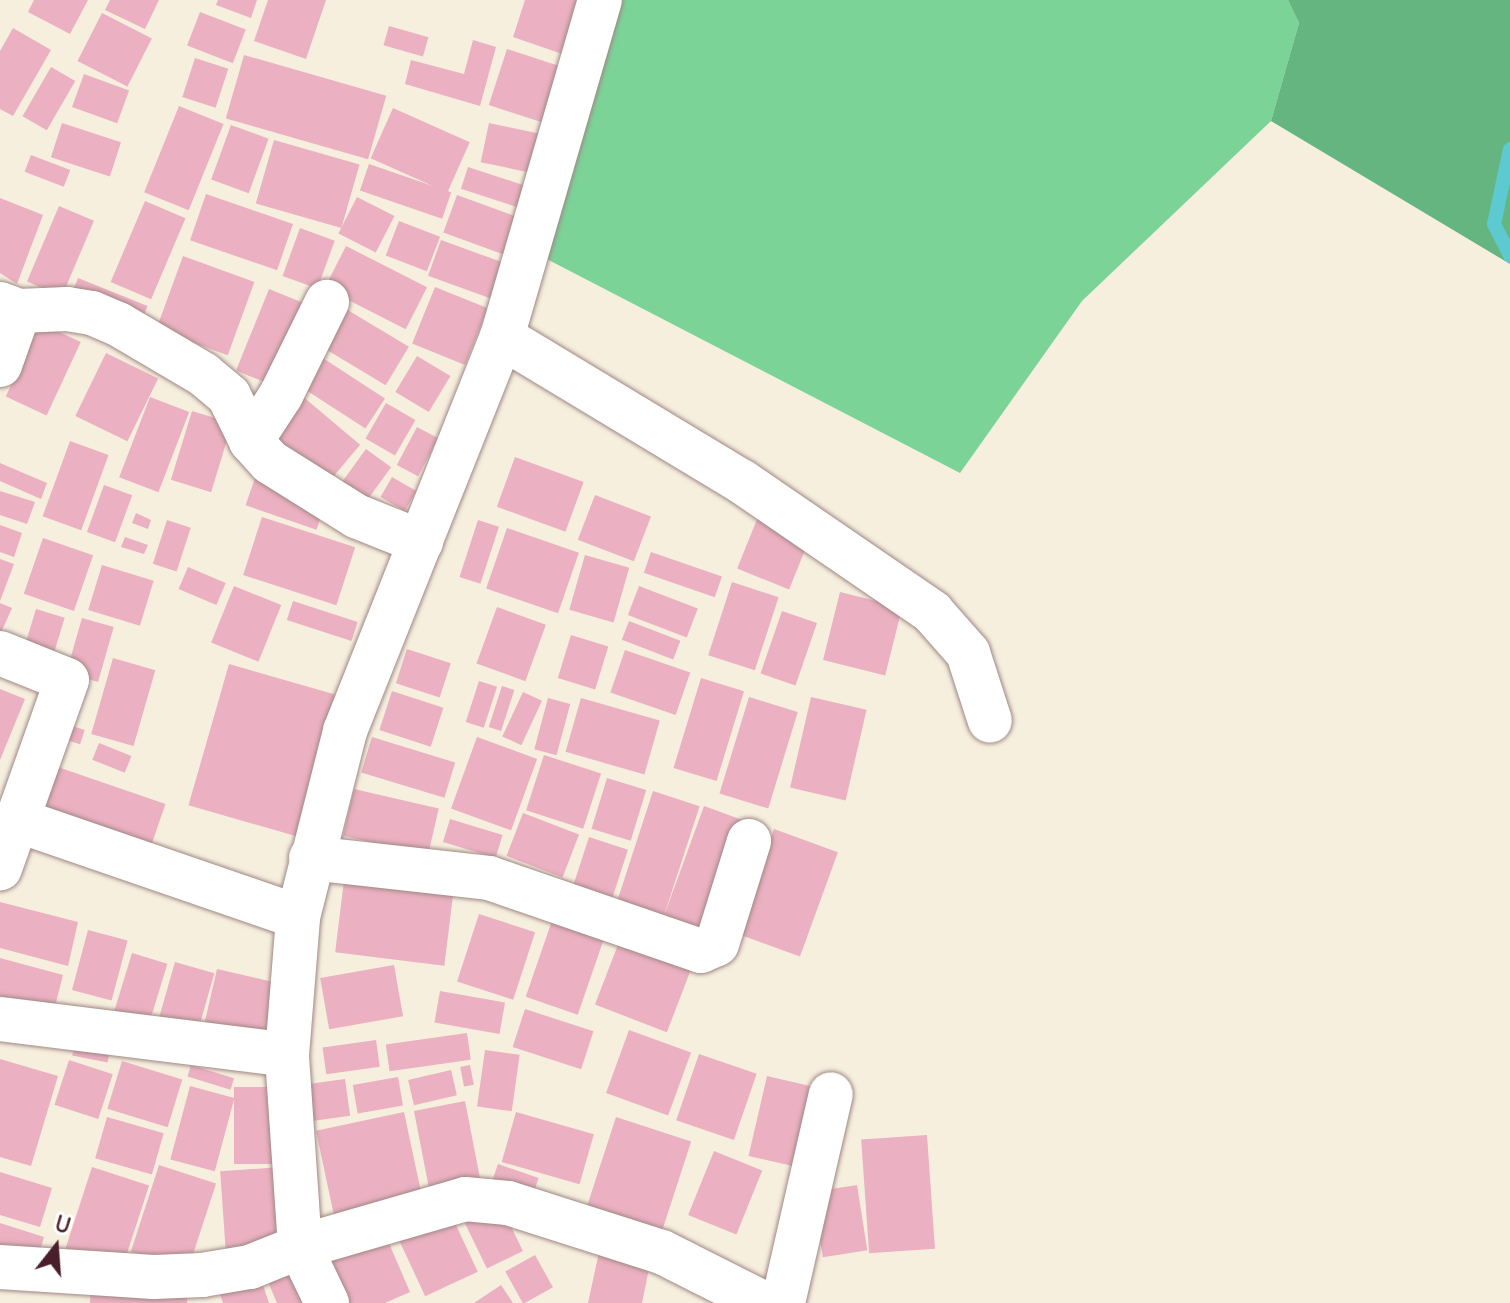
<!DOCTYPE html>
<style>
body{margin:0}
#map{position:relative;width:1510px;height:1303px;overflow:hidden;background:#f6efde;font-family:Delius,sans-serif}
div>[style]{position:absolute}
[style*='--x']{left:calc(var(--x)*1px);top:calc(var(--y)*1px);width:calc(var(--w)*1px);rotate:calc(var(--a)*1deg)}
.green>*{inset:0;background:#7bd398}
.forest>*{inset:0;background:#64b580}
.stream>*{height:14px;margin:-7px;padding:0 7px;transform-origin:7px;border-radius:7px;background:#5dcad2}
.building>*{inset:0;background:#ebb0c1;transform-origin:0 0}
.roads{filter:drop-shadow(0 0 2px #a08784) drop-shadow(0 0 2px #a08784)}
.minor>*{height:44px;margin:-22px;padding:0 22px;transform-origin:22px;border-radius:22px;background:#fff}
span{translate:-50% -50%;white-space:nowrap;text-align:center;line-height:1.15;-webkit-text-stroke:6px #fff;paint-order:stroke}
.north{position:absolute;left:16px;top:1207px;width:80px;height:80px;-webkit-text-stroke:6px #fff;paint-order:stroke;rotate:17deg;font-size:22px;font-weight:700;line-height:32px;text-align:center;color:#4a1f2b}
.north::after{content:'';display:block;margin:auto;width:28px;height:36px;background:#4a1f2b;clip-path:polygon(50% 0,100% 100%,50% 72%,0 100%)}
</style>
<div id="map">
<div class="green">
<div style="clip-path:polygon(619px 0,1288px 0,1299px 23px,1271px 121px,1082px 301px,960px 473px,539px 255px)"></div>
</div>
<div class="forest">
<div style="clip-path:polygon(1288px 0,1510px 0,1510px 264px,1271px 121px,1299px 23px)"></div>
</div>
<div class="stream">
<div style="--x:1510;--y:149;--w:77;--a:102"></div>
<div style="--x:1494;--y:224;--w:36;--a:63"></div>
</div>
<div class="building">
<div style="clip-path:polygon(34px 0,88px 0,70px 34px,28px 12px)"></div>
<div style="clip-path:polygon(110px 0,159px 0,145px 29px,105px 10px)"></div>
<div style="clip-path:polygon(218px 0,257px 0,251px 18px,216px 5px)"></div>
<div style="clip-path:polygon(268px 0,326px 0,306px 59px,254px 41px)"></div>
<div style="clip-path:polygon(525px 0,589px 0,571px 57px,513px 37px)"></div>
<div style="left:200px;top:12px;width:49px;height:36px;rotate:21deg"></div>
<div style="left:102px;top:13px;width:56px;height:54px;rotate:27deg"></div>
<div style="left:389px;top:26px;width:41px;height:20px;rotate:16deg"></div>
<div style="clip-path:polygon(13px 28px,51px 50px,13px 116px,0 109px,0 51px)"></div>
<div style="clip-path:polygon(473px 40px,496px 47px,480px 106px,405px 84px,411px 60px,464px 74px)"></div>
<div style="left:507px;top:49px;width:63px;height:59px;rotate:18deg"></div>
<div style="left:244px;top:55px;width:148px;height:66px;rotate:16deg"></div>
<div style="left:195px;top:58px;width:35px;height:41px;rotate:18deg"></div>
<div style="left:51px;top:67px;width:28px;height:57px;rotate:30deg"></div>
<div style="left:84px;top:74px;width:48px;height:35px;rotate:20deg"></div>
<div style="left:179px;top:106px;width:48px;height:93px;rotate:22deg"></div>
<div style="left:393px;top:108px;width:84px;height:55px;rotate:24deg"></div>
<div style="left:62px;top:123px;width:62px;height:36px;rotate:18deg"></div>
<div style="left:489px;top:123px;width:52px;height:40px;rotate:12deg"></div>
<div style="left:231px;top:125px;width:40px;height:58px;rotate:20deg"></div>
<div style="left:274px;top:140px;width:89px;height:66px;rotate:16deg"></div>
<div style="left:31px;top:155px;width:42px;height:18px;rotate:21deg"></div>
<div style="left:369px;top:164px;width:87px;height:28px;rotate:19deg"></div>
<div style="left:468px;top:167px;width:66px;height:23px;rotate:18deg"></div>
<div style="left:206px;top:194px;width:92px;height:49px;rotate:19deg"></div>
<div style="left:457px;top:195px;width:69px;height:40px;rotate:20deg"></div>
<div style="left:357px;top:197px;width:42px;height:41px;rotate:27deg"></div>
<div style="clip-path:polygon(0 198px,43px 215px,17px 284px,0 273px)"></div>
<div style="left:145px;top:201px;width:44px;height:88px;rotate:23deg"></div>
<div style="left:59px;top:206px;width:38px;height:82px;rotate:23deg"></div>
<div style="left:399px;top:221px;width:44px;height:37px;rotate:21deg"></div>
<div style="left:300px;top:228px;width:37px;height:51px;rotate:20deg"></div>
<div style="left:441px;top:240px;width:69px;height:38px;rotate:20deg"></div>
<div style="left:346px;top:246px;width:91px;height:47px;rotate:27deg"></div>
<div style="left:183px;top:256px;width:76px;height:78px;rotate:20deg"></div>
<div style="left:78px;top:278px;width:75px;height:23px;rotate:22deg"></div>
<div style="left:435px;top:287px;width:57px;height:61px;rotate:22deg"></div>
<div style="left:269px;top:289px;width:48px;height:88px;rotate:22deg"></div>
<div style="left:336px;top:303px;width:85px;height:45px;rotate:31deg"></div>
<div style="left:40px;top:323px;width:45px;height:81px;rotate:25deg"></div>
<div style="left:312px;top:351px;width:87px;height:36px;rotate:33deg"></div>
<div style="left:106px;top:353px;width:58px;height:70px;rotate:26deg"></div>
<div style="left:417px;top:356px;width:39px;height:42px;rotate:31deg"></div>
<div style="left:295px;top:390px;width:85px;height:52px;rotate:40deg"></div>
<div style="left:150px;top:397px;width:42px;height:86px;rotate:21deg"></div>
<div style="left:386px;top:403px;width:34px;height:41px;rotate:30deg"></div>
<div style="left:192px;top:411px;width:42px;height:72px;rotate:17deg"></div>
<div style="left:417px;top:427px;width:24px;height:43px;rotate:28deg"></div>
<div style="left:70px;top:441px;width:41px;height:80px;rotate:20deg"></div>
<div style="left:366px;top:449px;width:31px;height:57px;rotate:36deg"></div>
<div style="left:515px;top:457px;width:73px;height:53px;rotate:20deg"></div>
<div style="clip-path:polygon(0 463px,47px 483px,41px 499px,0 481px)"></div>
<div style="left:256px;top:475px;width:75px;height:32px;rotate:19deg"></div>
<div style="left:392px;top:477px;width:28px;height:23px;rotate:30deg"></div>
<div style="left:104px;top:485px;width:30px;height:50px;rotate:20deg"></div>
<div style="clip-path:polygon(0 491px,35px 502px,27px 524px,0 515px)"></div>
<div style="left:595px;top:495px;width:60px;height:48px;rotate:21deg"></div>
<div style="left:760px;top:512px;width:56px;height:61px;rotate:22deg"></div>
<div style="clip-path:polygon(136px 513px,151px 520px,148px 529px,132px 523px)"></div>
<div style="left:262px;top:517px;width:98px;height:61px;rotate:18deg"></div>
<div style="left:167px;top:520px;width:25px;height:46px;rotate:18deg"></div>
<div style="left:478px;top:520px;width:22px;height:60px;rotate:18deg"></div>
<div style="clip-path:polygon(0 525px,22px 533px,14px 557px,0 552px)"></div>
<div style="left:507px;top:528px;width:76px;height:64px;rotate:19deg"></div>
<div style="clip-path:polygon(125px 537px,148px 545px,144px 554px,121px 547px)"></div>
<div style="left:43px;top:538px;width:53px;height:59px;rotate:19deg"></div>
<div style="left:651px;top:552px;width:75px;height:22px;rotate:19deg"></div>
<div style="left:585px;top:555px;width:46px;height:57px;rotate:16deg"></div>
<div style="clip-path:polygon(0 559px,14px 564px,0 601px)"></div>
<div style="left:102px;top:565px;width:54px;height:47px;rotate:17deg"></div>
<div style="left:188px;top:567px;width:41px;height:24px;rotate:23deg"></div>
<div style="left:732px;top:582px;width:49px;height:77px;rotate:18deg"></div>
<div style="left:234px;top:586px;width:51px;height:61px;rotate:22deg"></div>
<div style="left:639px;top:586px;width:63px;height:31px;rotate:21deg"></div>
<div style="left:840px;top:592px;width:64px;height:70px;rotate:14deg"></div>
<div style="left:293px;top:601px;width:68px;height:20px;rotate:18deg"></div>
<div style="clip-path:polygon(0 603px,12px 608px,0 635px)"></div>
<div style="left:497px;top:607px;width:52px;height:60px;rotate:20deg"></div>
<div style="left:36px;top:609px;width:30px;height:47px;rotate:17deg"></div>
<div style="left:782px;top:611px;width:37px;height:66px;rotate:19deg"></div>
<div style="left:82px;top:618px;width:33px;height:57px;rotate:16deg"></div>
<div style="left:629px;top:621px;width:55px;height:20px;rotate:21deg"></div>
<div style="left:571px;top:635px;width:39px;height:45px;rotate:17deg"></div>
<div style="left:407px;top:649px;width:46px;height:36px;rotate:18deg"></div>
<div style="left:625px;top:650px;width:69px;height:45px;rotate:19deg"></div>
<div style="left:113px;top:658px;width:44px;height:79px;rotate:16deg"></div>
<div style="left:229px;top:664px;width:115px;height:147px;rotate:16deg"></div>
<div style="left:701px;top:678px;width:45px;height:94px;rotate:17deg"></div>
<div style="left:479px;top:681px;width:19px;height:43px;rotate:18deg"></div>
<div style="left:502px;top:686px;width:13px;height:43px;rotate:18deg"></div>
<div style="clip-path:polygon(0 689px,25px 699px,0 760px)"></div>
<div style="left:392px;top:691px;width:54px;height:41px;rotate:18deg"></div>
<div style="left:523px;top:692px;width:21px;height:49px;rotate:25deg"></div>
<div style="left:749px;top:697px;width:51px;height:101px;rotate:17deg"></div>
<div style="left:811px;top:697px;width:57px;height:93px;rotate:13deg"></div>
<div style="left:548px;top:698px;width:23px;height:53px;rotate:15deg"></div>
<div style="left:581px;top:698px;width:82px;height:56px;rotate:16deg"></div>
<div style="left:60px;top:722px;width:26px;height:15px;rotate:18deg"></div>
<div style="left:372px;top:737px;width:87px;height:37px;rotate:17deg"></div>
<div style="left:477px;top:737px;width:64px;height:76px;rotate:20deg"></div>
<div style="left:99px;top:743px;width:35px;height:18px;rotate:22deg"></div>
<div style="left:544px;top:755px;width:60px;height:58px;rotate:18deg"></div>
<div style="left:52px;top:765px;width:120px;height:46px;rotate:19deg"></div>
<div style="left:607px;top:778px;width:41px;height:53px;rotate:17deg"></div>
<div style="left:354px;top:789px;width:87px;height:48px;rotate:13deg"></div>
<div style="left:653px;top:791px;width:49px;height:116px;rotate:18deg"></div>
<div style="left:704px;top:806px;width:51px;height:121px;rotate:20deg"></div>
<div style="left:523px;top:813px;width:60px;height:46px;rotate:21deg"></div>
<div style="left:450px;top:819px;width:55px;height:24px;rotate:17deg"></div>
<div style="left:774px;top:829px;width:68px;height:111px;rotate:20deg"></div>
<div style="left:589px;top:837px;width:41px;height:52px;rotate:18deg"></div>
<div style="left:346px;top:864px;width:110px;height:89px;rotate:7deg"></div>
<div style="clip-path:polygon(0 902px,78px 922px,68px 966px,0 948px)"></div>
<div style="left:557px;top:906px;width:55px;height:96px;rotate:19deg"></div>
<div style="left:479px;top:914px;width:59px;height:71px;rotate:18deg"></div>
<div style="left:624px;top:929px;width:77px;height:81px;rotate:21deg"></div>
<div style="left:88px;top:930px;width:41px;height:62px;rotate:15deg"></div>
<div style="left:132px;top:953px;width:37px;height:64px;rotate:17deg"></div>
<div style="clip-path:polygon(0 958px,63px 975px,52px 1018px,0 1005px)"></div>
<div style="left:175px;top:962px;width:41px;height:64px;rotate:16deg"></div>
<div style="left:394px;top:965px;width:52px;height:75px;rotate:80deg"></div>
<div style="left:217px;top:969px;width:61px;height:67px;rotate:13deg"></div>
<div style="left:440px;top:991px;width:66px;height:32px;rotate:10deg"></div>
<div style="left:525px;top:1009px;width:72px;height:40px;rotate:18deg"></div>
<div style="left:629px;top:1030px;width:66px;height:67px;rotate:20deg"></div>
<div style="left:77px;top:1031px;width:36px;height:25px;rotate:11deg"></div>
<div style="left:467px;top:1033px;width:27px;height:82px;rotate:82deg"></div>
<div style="left:376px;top:1040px;width:27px;height:54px;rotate:82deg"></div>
<div style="left:485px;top:1050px;width:35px;height:57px;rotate:8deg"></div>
<div style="left:699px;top:1054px;width:61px;height:70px;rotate:19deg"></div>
<div style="clip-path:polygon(0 1059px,58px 1076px,31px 1166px,0 1157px)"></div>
<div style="left:69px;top:1060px;width:46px;height:47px;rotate:18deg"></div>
<div style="left:122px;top:1061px;width:63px;height:50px;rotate:17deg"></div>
<div style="left:191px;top:1065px;width:45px;height:12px;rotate:17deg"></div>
<div style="left:470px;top:1065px;width:20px;height:10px;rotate:79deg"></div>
<div style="left:451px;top:1070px;width:26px;height:44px;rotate:77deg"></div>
<div style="left:767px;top:1076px;width:62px;height:82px;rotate:13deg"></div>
<div style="left:398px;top:1077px;width:29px;height:46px;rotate:80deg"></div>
<div style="left:345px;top:1079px;width:37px;height:42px;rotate:82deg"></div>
<div style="left:190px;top:1086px;width:46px;height:76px;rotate:15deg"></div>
<div style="left:234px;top:1087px;width:44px;height:77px"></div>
<div style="left:465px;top:1101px;width:88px;height:52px;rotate:79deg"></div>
<div style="left:404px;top:1112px;width:87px;height:90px;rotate:78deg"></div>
<div style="left:516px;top:1112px;width:81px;height:52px;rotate:16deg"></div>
<div style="left:107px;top:1117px;width:59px;height:43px;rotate:16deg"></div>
<div style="left:616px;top:1117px;width:79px;height:96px;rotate:18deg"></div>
<div style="left:927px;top:1135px;width:114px;height:66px;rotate:86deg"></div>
<div style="left:714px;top:1151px;width:52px;height:69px;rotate:22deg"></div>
<div style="left:498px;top:1164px;width:43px;height:31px;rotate:19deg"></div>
<div style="left:159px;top:1165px;width:60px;height:91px;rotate:18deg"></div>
<div style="left:92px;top:1167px;width:60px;height:88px;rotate:18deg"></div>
<div style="left:281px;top:1167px;width:83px;height:61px;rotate:86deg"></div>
<div style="clip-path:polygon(0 1172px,52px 1188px,40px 1227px,0 1215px)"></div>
<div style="left:857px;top:1185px;width:66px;height:45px;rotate:81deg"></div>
<div style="left:501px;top:1206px;width:50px;height:40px;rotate:64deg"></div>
<div style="left:449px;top:1210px;width:68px;height:58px;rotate:65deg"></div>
<div style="clip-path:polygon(0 1223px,44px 1237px,37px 1260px,0 1249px)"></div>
<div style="clip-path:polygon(385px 1234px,410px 1292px,385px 1303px,350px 1303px,331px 1258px)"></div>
<div style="clip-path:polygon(601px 1243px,652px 1254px,642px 1303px,588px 1303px)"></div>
<div style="left:535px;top:1255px;width:37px;height:34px;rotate:61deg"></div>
<div style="clip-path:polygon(295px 1271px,307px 1303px,277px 1303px,268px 1282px)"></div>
<div style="clip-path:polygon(262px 1282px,269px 1303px,223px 1303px,220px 1294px)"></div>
<div style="clip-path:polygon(91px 1284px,188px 1291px,187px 1303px,90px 1303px)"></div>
<div style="clip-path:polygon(501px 1285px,513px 1303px,474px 1303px)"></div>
</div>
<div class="roads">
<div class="minor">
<div style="--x:0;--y:304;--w:20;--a:20"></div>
<div style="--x:19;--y:311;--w:48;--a:-2.4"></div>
<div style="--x:67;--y:309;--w:25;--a:9"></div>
<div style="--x:92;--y:313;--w:28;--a:23"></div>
<div style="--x:118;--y:324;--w:99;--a:30.5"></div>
<div style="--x:203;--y:374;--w:34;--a:40"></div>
<div style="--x:229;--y:396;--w:50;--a:63.9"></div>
<div style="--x:251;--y:441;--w:28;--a:48"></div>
<div style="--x:270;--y:462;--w:102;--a:32.1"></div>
<div style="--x:356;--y:516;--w:70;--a:21.8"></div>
<div style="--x:502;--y:337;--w:279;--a:31.1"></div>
<div style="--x:741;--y:481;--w:232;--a:34.4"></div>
<div style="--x:932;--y:612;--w:55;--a:48.7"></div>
<div style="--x:968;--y:653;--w:71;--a:72.1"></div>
<div style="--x:0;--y:365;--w:57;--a:-70.6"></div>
<div style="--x:251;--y:441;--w:55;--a:-56.9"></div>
<div style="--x:281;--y:395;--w:104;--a:-63.7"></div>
<div style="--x:0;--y:653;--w:72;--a:21.9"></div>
<div style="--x:67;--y:680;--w:200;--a:109.6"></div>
<div style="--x:17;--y:820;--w:297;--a:19"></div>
<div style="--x:311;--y:858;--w:179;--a:6.4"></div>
<div style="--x:489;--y:878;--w:224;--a:19"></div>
<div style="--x:701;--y:951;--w:17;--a:-24"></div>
<div style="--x:717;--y:944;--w:108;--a:-72.7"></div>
<div style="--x:0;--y:1019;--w:289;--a:7.1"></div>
<div style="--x:0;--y:1267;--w:154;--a:3.7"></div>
<div style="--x:154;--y:1277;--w:48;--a:-2.4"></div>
<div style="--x:202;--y:1275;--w:49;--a:-9.5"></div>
<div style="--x:250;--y:1267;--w:54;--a:-21.8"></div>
<div style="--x:300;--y:1247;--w:172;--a:-16.2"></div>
<div style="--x:465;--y:1199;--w:43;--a:5.3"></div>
<div style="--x:508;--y:1203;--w:162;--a:17.7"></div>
<div style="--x:662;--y:1252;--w:113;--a:26.8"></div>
<div style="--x:327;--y:1303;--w:62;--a:-115.7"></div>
<div style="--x:300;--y:1247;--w:192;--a:-93.9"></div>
<div style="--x:287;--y:1055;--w:138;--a:-85.4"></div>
<div style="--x:298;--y:917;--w:192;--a:-75.8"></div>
<div style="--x:345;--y:731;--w:424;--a:-68.3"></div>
<div style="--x:502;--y:337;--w:351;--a:-73.8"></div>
<div style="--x:783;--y:1303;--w:214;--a:-77.1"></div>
</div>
</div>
<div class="north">U</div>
</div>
